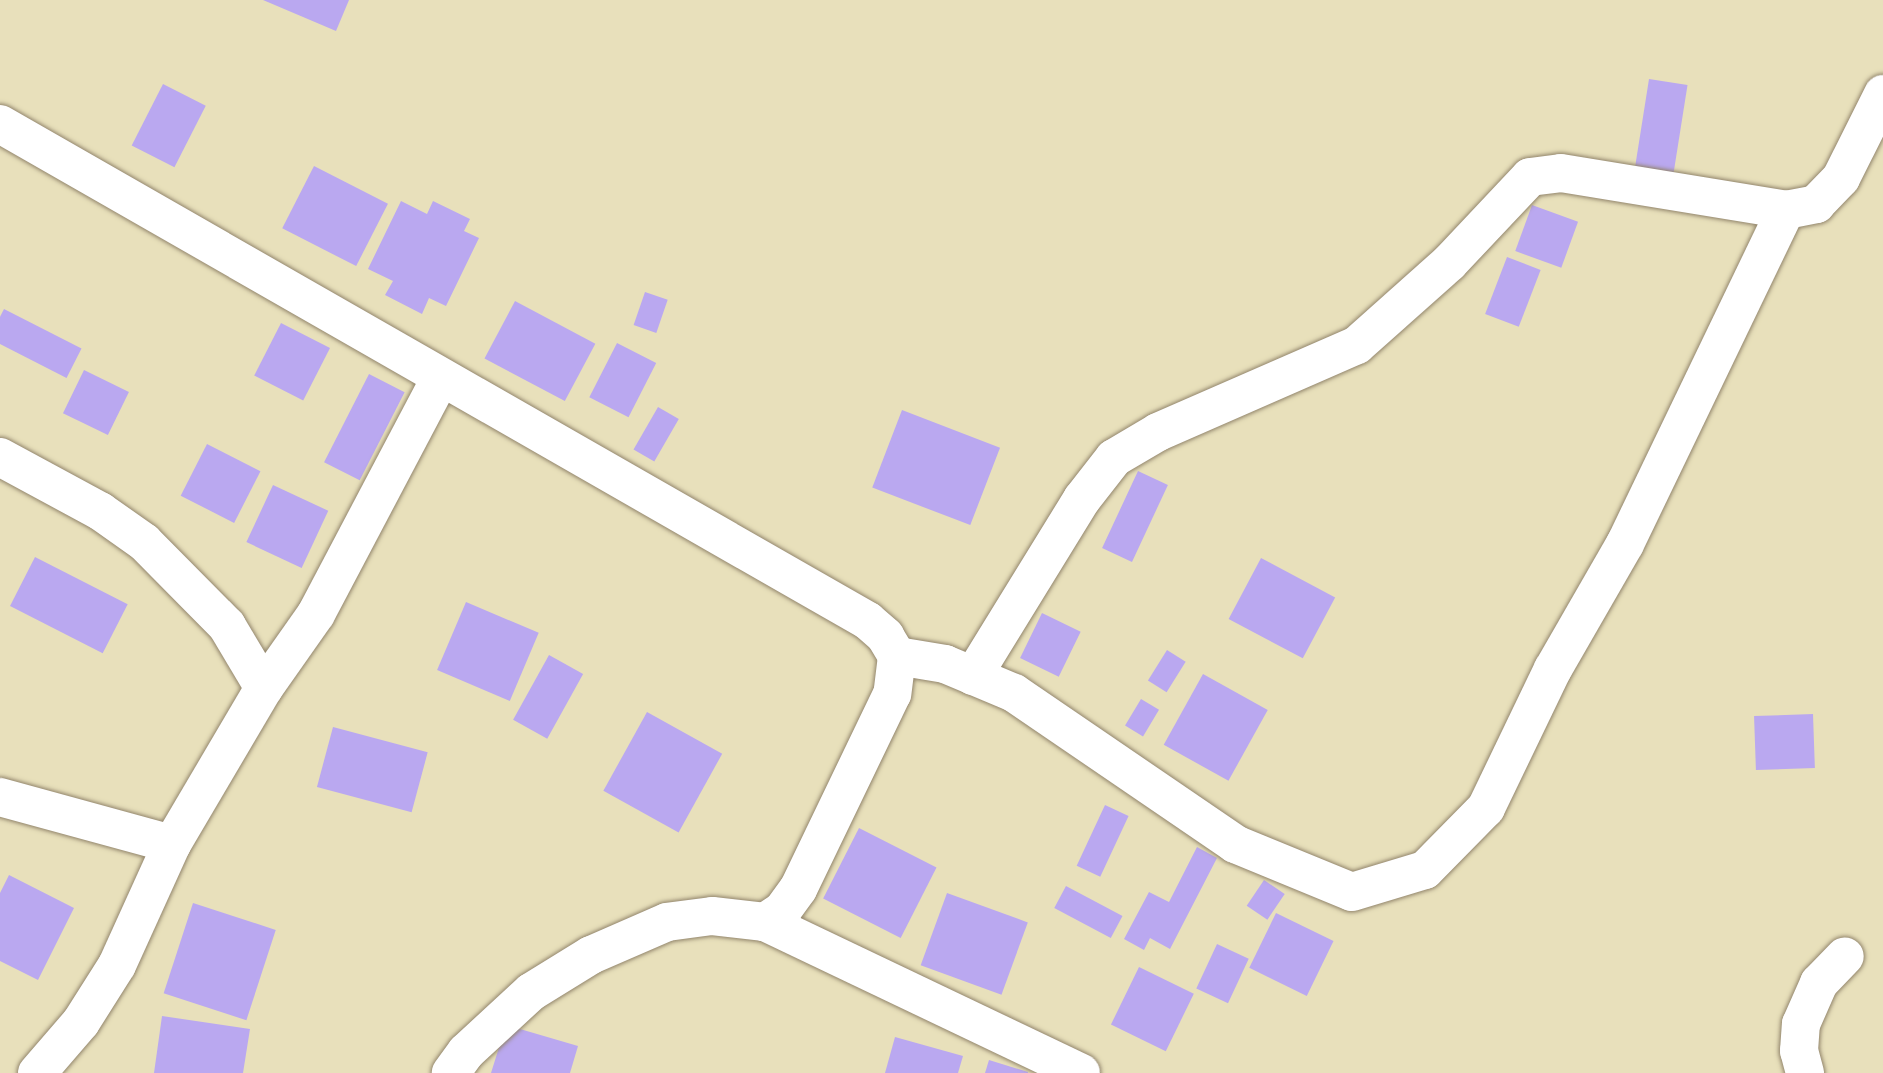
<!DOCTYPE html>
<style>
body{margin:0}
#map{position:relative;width:1883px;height:1073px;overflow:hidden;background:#e8e0bb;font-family:"IM FELL DW Pica",serif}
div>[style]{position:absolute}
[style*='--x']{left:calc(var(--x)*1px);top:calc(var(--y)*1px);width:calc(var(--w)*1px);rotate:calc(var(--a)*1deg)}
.building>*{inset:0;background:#baa8f0;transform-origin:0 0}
.roads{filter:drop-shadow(0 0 2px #92856c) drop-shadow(0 0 2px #92856c)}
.minor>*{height:38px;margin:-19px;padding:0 19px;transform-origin:19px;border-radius:19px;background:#fff}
span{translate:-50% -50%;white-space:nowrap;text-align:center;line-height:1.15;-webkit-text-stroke:5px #fdfcf7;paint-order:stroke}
</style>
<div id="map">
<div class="building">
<div style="clip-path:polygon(263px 0,349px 0,336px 31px)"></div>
<div style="left:1649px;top:79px;width:39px;height:89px;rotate:9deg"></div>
<div style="left:163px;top:84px;width:48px;height:69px;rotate:27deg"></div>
<div style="left:314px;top:166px;width:83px;height:70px;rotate:27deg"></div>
<div style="clip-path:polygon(401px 201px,427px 214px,433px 201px,470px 219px,464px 231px,479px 238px,446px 306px,429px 298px,422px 314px,385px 295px,393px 281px,368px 269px)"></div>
<div style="left:1532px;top:205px;width:49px;height:49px;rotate:20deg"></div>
<div style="left:1507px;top:257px;width:36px;height:61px;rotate:21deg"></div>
<div style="left:645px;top:292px;width:24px;height:35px;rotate:19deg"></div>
<div style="left:515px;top:301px;width:91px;height:65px;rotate:28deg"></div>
<div style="left:4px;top:309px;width:87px;height:33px;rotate:27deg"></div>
<div style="left:281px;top:323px;width:55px;height:59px;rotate:27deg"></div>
<div style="left:617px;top:343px;width:44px;height:61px;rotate:27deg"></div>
<div style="left:84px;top:370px;width:50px;height:48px;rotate:26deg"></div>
<div style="left:369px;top:374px;width:40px;height:99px;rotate:27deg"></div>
<div style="left:658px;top:407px;width:24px;height:49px;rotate:30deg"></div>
<div style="left:902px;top:410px;width:105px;height:83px;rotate:21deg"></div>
<div style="left:207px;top:444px;width:60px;height:58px;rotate:27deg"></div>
<div style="left:1138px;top:471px;width:33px;height:85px;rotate:25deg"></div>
<div style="left:273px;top:485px;width:61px;height:63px;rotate:25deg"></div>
<div style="left:35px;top:557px;width:104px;height:55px;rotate:27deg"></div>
<div style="left:1261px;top:558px;width:84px;height:69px;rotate:28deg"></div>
<div style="left:466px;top:602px;width:79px;height:74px;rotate:23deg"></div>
<div style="left:1042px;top:613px;width:43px;height:50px;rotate:26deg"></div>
<div style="left:1167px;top:650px;width:22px;height:36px;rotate:32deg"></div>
<div style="left:549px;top:655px;width:39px;height:74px;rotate:29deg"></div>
<div style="left:1203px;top:674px;width:74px;height:81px;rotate:29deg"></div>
<div style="left:1141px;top:699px;width:21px;height:31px;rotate:31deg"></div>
<div style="left:647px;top:712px;width:86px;height:90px;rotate:29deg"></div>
<div style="left:1813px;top:714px;width:54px;height:59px;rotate:88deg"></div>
<div style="left:333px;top:727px;width:98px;height:62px;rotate:15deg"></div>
<div style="left:1105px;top:805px;width:26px;height:67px;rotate:25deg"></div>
<div style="left:859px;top:828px;width:87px;height:79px;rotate:27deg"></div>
<div style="clip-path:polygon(1197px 847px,1217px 858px,1170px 949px,1150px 938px,1144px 950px,1124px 939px,1149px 892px,1169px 902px)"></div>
<div style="clip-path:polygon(9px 875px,74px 908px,38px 980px,0 961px,0 893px)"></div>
<div style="left:1264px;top:880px;width:25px;height:31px;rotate:34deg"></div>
<div style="left:1066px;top:886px;width:64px;height:25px;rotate:28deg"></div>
<div style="left:947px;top:893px;width:86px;height:77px;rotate:20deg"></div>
<div style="left:193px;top:903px;width:87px;height:95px;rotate:18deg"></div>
<div style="left:1276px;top:913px;width:64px;height:61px;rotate:26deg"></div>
<div style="left:1217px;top:944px;width:35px;height:49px;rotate:25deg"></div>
<div style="left:1139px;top:967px;width:61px;height:64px;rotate:26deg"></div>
<div style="clip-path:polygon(162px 1016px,250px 1029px,243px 1073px,154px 1073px)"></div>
<div style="clip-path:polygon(506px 1025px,578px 1046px,570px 1073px,491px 1073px)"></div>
<div style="clip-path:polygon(895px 1037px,963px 1056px,958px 1073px,885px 1073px)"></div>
<div style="clip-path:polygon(989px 1060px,1028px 1072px,1028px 1073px,985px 1073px)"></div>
</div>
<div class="roads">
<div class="minor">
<div style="--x:0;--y:124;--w:1000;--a:29.79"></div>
<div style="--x:868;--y:621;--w:23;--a:41"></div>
<div style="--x:885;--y:636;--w:23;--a:59"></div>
<div style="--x:897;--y:656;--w:38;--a:97"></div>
<div style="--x:892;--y:694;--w:216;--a:115.7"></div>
<div style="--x:798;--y:889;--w:26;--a:126"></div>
<div style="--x:783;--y:910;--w:22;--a:146"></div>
<div style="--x:765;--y:922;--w:53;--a:-173.5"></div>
<div style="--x:712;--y:916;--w:45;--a:172.4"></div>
<div style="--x:667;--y:922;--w:83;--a:156.5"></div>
<div style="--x:591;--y:955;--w:70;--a:148.3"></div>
<div style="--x:531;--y:992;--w:88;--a:137.3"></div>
<div style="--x:466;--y:1052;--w:26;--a:126"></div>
<div style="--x:0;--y:457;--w:114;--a:28.4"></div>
<div style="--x:100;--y:511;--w:54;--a:35.2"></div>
<div style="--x:144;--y:542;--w:118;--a:45.3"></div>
<div style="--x:227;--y:626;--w:72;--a:59.2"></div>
<div style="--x:897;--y:656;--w:49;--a:9.5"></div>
<div style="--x:945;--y:664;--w:75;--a:22.8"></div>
<div style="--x:1014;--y:693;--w:268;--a:34.3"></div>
<div style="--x:1235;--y:844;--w:126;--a:22.3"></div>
<div style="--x:1352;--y:892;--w:76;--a:-16.8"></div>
<div style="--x:1425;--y:870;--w:87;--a:-45.5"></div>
<div style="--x:1486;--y:808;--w:154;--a:-64.3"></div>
<div style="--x:1553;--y:669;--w:144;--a:-60.1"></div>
<div style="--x:1625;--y:544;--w:371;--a:-64.3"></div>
<div style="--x:973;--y:676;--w:208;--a:-58.4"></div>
<div style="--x:1082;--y:499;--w:52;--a:-52"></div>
<div style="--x:1114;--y:458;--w:51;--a:-30.6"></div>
<div style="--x:1158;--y:432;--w:217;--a:-23.6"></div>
<div style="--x:1357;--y:345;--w:123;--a:-41.7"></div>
<div style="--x:1449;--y:263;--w:118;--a:-46.7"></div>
<div style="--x:1530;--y:177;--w:31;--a:-7"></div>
<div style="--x:1561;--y:173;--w:228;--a:9.3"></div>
<div style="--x:1786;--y:210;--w:31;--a:-11"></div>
<div style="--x:1816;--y:204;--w:36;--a:-46"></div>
<div style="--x:1841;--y:178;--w:94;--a:-63.4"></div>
<div style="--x:0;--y:797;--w:178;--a:15.3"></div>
<div style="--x:765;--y:922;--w:350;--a:25.5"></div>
<div style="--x:37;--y:1073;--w:67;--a:-49.2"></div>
<div style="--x:81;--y:1022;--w:67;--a:-57.7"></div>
<div style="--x:117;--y:965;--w:133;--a:-65.6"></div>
<div style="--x:172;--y:844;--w:181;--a:-59.5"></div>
<div style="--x:264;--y:688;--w:90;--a:-54.9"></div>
<div style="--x:316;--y:614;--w:266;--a:-62.2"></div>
<div style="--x:1805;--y:1073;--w:23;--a:-105"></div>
<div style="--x:1799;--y:1051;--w:27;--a:-86"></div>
<div style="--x:1801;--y:1024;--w:45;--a:-66.3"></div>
<div style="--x:1819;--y:983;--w:37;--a:-46"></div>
</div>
</div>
</div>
